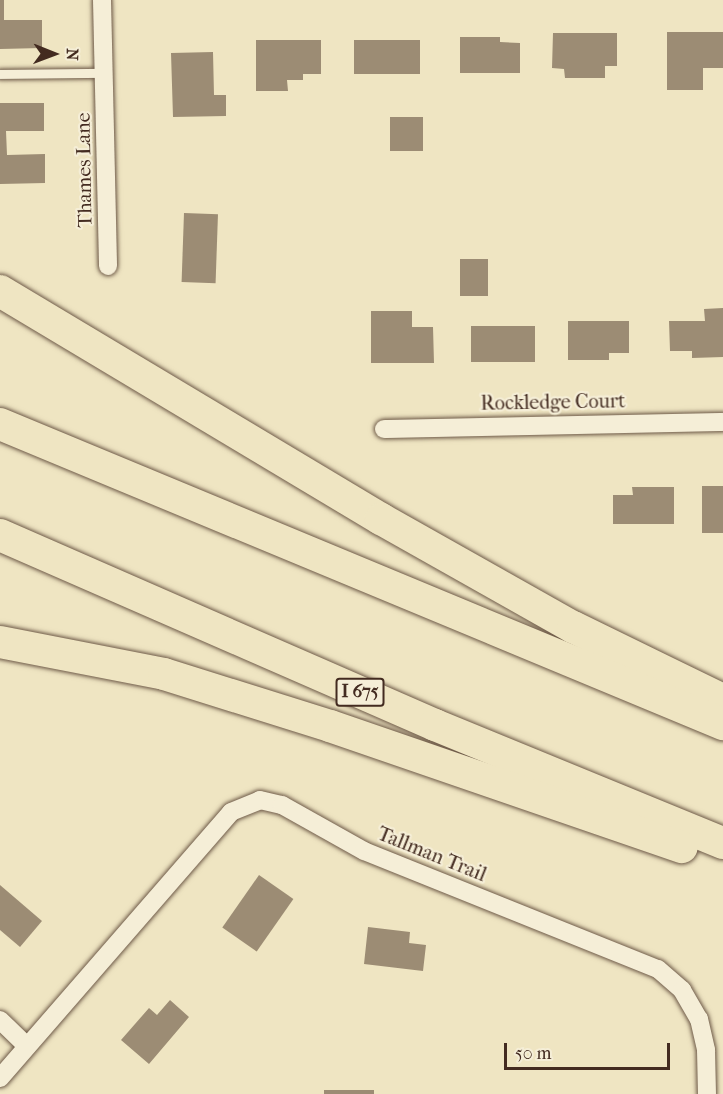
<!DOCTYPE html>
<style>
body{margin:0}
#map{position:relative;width:723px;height:1094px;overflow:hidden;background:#efe5c2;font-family:"IM FELL French Canon",serif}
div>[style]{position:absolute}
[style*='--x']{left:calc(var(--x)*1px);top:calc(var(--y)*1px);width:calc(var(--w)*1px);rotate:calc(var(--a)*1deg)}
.building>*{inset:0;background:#9c8c74;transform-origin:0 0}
.roads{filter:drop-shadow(0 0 2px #6e5a48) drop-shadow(0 0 2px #6e5a48)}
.service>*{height:9px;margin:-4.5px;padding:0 4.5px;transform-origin:4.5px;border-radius:4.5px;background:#f5eed7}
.minor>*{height:18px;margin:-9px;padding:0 9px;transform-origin:9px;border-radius:9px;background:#f5eed7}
.motorway>*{height:32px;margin:-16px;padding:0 16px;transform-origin:16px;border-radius:16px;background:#efe5c2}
span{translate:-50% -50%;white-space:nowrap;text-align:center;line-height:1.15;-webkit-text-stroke:4.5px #f5eed7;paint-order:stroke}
.shield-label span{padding:2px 4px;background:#f5eed7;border:2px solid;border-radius:4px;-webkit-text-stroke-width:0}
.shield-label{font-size:18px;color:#432b20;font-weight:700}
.street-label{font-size:20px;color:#432b20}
.north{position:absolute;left:24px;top:24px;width:60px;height:60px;-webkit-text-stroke:4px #f5eed7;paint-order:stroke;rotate:91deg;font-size:16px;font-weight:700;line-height:24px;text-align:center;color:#432b20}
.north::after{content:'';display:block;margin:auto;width:21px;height:27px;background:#432b20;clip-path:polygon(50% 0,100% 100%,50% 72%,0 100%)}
.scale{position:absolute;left:504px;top:1043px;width:166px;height:27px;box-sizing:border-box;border:3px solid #432b20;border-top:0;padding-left:8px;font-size:18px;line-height:21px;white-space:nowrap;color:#432b20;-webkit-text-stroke:4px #f5eed7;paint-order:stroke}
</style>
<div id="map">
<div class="building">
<div style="clip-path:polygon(0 0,4px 0,4px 20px,42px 20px,42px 48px,0 49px)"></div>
<div style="clip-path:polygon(667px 32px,723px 32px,723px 68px,703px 68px,703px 90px,667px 90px)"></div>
<div style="clip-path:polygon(553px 33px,617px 33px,617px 66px,605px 66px,605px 78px,565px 78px,564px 69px,552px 68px)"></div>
<div style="clip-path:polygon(460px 37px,500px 37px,500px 42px,520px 43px,520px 73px,460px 73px)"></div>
<div style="clip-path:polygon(256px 40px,321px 40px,321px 74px,303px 74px,303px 80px,287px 80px,288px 91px,256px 91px)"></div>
<div style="left:354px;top:40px;width:66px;height:34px"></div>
<div style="clip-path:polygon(213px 52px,214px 95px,226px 95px,226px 116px,173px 117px,171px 53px)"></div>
<div style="clip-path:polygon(0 103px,44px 103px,44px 131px,6px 131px,7px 155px,45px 154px,45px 183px,0 184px)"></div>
<div style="left:390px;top:117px;width:33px;height:34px"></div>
<div style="left:184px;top:213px;width:34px;height:69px;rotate:2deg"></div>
<div style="left:460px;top:259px;width:28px;height:37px"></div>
<div style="clip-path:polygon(723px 308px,723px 357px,692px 358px,692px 351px,670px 351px,669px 321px,705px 321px,704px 309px)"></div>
<div style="clip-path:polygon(371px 311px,412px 311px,412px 327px,433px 327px,434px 363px,371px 363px)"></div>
<div style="clip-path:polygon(568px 321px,629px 321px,629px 353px,609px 353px,609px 360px,568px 360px)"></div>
<div style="left:471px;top:326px;width:64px;height:36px"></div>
<div style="left:702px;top:486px;width:21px;height:47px"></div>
<div style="clip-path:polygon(632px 487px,674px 487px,674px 524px,613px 524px,613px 495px,633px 495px)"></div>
<div style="left:259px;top:875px;width:42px;height:64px;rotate:35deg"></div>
<div style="clip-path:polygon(0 885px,42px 921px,20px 947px,0 930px)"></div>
<div style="clip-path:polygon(368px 927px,410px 932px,409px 943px,426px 945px,423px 971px,364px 964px)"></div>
<div style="clip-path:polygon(170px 1000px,189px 1017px,149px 1064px,121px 1040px,149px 1008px,157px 1015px)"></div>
<div style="left:324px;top:1090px;width:50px;height:4px"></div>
</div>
<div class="roads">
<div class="service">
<div style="--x:0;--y:74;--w:104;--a:-0.6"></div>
</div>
<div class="minor">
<div style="--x:102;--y:0;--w:266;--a:88.7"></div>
<div style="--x:384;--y:429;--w:339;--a:-1.2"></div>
<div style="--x:0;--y:1020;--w:37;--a:44"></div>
<div style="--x:0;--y:1078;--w:352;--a:-49"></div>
<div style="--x:231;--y:812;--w:31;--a:-22"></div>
<div style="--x:260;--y:800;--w:23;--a:13"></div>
<div style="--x:282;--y:805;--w:94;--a:29.3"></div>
<div style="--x:364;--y:851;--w:317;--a:21.9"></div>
<div style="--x:658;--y:969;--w:32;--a:41"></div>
<div style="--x:682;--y:990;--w:34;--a:60"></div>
<div style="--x:699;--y:1019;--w:32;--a:77"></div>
<div style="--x:706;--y:1050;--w:44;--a:88.7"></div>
</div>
<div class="motorway">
<div style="--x:0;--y:291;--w:444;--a:30.9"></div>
<div style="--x:381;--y:519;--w:220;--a:29.4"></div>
<div style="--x:573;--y:627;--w:167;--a:26"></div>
<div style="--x:0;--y:424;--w:783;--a:22.54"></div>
<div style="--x:0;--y:535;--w:475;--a:23.6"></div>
<div style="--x:435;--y:725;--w:311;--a:22.3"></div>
<div style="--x:0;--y:642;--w:167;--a:11"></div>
<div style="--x:164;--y:674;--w:174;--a:17.4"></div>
<div style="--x:330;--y:726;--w:372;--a:19"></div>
</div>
</div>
<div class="shield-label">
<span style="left:360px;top:692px">I 675</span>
</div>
<div class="street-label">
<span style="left:84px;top:170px;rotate:-91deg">Thames Lane</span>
<span style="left:553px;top:402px;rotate:-1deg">Rockledge Court</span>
<span style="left:432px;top:854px;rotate:22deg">Tallman Trail</span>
</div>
<div class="north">N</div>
<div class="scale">50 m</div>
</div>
